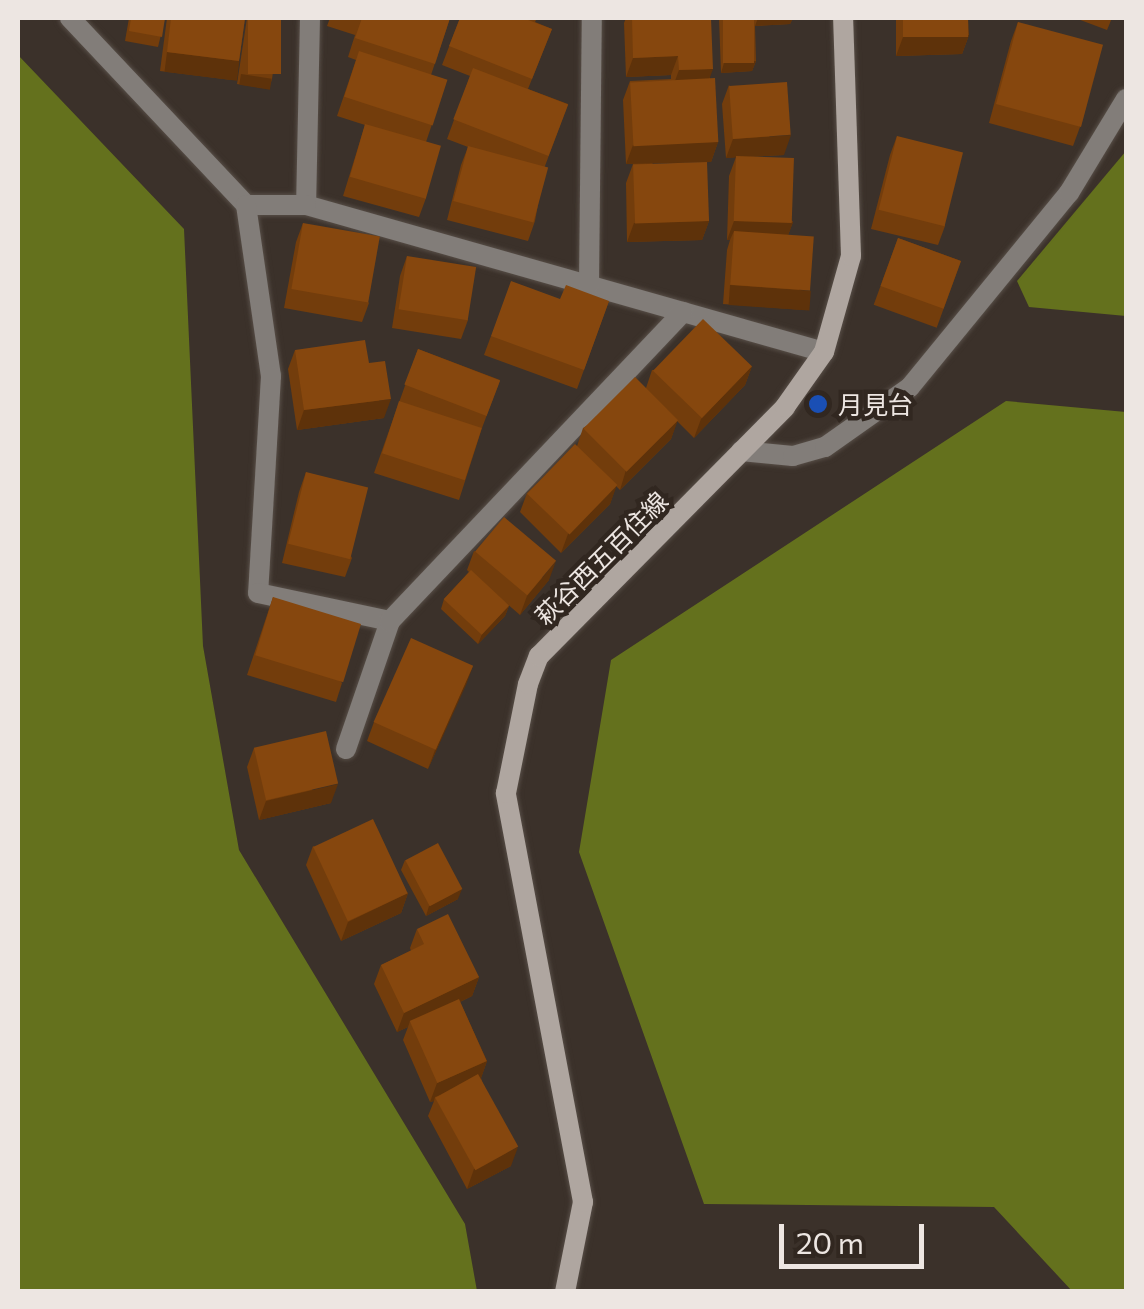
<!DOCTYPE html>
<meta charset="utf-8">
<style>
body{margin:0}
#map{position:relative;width:1144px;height:1309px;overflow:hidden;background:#3b312a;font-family:Commissioner,"Noto Sans JP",sans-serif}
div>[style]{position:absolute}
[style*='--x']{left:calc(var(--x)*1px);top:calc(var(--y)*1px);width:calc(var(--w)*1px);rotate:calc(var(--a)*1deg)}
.forest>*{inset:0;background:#64711d}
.roads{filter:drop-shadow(0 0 2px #574e47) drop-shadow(0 0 2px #574e47)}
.minor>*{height:20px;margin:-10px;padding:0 10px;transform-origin:10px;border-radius:10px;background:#827d79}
.secondary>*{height:20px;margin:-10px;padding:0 10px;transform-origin:10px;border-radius:10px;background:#afa6a0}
.wall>*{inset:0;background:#733d0c;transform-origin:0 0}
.shaded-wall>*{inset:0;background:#5e320a;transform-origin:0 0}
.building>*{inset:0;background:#86470e;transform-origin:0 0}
.dots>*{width:28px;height:28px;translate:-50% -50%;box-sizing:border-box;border:5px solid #312720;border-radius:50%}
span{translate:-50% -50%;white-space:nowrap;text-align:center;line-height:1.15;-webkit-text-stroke:9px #312720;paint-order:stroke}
.poi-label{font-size:25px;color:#ede6e2}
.left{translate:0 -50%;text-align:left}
.street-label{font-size:25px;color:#ede6e2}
.frame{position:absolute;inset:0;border:20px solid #ede6e2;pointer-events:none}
.scale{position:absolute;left:779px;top:1224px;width:145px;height:45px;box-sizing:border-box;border:5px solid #ede6e2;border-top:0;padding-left:12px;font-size:30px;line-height:35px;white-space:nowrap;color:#ede6e2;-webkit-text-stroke:8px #312720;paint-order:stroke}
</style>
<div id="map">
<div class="forest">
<div style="clip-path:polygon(18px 55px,184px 229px,203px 646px,239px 850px,465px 1224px,477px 1291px,18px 1291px)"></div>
<div style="clip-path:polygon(1126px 151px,1126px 316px,1029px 307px,1017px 281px)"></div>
<div style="clip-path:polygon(1006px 401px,1126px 412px,1126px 1291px,1072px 1291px,994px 1207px,704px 1204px,579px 852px,611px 660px)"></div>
</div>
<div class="roads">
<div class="minor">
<div style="--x:70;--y:18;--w:257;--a:46.7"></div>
<div style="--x:310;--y:18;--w:187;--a:91.2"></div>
<div style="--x:306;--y:205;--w:538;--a:15.84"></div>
<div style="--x:306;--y:205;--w:60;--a:180"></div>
<div style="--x:246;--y:205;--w:173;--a:81.7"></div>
<div style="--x:271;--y:376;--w:217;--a:93.4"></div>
<div style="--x:258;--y:593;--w:135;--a:12"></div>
<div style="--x:589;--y:285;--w:267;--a:-89.4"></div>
<div style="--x:741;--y:451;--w:52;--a:5.5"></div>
<div style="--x:793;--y:456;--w:33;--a:-16"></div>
<div style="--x:825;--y:447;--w:104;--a:-35.2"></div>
<div style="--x:910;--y:387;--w:251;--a:-50.7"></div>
<div style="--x:1069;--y:193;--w:110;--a:-58.8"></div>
<div style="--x:346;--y:749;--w:135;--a:-71"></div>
<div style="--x:390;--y:621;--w:426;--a:-46.5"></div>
</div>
<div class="secondary">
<div style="--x:565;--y:1292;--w:92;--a:-78.7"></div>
<div style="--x:583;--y:1202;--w:416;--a:-100.7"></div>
<div style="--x:506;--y:793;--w:111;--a:-78.6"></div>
<div style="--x:528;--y:684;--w:30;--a:-69"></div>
<div style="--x:539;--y:656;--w:350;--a:-45.3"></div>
<div style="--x:785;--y:407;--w:67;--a:-54.7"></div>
<div style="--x:824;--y:352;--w:100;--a:-74.3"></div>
<div style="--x:851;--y:256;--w:238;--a:-91.9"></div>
</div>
</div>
<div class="wall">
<div style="clip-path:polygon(129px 18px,165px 18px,158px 47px,125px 41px)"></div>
<div style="clip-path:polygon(167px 18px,245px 18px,239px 61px,232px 80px,160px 71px)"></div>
<div style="clip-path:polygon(247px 18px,281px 18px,272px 79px,269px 89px,237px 84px)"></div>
<div style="clip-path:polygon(330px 18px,450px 18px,431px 75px,447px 80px,426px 142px,426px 198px,419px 217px,343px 196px,365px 125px,337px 116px,356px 60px,348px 57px,355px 35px,327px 26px)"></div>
<div style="clip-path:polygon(460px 18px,537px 18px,535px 22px,552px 29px,528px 89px,568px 104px,545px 166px,535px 221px,528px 241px,447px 220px,461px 165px,468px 147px,447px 139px,470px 76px,442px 65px)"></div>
<div style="clip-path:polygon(626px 18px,711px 18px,710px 78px,718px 142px,711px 162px,652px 163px,709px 221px,702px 240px,627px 242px,626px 183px,633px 164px,626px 164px,623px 100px,630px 81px,671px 79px,671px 75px,626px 77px,624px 23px)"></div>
<div style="clip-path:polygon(719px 18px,793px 18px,790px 24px,755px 26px,756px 61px,752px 71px,721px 73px)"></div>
<div style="clip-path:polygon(896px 18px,968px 18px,969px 35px,962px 54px,896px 56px)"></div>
<div style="clip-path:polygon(1075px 18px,1112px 18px,1107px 30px)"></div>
<div style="clip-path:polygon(1018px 22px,1080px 127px,1073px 146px,989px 123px,1011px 41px)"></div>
<div style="clip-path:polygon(729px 85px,784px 155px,746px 157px,793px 222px,788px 235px,804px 310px,723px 304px,727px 250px,730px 240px,727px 240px,729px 176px,736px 157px,726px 158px,722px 104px)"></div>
<div style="clip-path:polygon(897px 136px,945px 226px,938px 245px,871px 229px,890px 155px)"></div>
<div style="clip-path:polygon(303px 223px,369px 303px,362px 322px,284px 308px,296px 242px)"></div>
<div style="left:898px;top:238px;width:67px;height:71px;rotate:20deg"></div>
<div style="clip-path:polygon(407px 256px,468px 320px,461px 339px,392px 328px,400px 276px)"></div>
<div style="clip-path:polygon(609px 301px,577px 389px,484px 355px,491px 336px)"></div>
<div style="clip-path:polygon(418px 349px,500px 380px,482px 428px,459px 500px,374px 473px)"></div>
<div style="clip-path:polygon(295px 350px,369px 363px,384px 418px,297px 430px,288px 369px)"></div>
<div style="clip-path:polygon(752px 366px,745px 385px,694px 438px,677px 421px,671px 439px,620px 490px,616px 486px,610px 504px,561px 553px,520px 512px,527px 493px,577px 446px,583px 428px,646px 388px,652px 370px)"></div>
<div style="clip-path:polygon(306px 472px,352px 558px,345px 577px,282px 563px,299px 492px)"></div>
<div style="clip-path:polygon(474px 551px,549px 580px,520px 615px,505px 602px,509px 606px,505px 616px,478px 644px,441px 609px,444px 599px,469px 572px,467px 570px)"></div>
<div style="clip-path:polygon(273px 597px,342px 683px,336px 702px,247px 675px)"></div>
<div style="clip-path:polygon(473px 666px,428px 769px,367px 741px,374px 722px)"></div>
<div style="clip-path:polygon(254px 748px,331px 803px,259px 820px,247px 767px)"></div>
<div style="clip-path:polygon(313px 846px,408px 893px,401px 913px,341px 941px,306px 865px)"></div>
<div style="clip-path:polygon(405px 860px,458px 899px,426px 916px,401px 870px)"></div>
<div style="clip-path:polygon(417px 929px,479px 977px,472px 996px,460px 1002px,487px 1061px,481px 1078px,511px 1166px,467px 1189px,428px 1116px,434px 1101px,430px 1102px,403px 1040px,408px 1027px,397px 1032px,374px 984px,381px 965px,411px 951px,410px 948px)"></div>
</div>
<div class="shaded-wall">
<div style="clip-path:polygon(758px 18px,793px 18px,790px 24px,755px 26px)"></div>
<div style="clip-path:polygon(969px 35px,962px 54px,896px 56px,903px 37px)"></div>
<div style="left:167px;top:52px;width:73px;height:20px;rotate:7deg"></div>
<div style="clip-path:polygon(678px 56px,671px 75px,626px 77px,633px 58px)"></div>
<div style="clip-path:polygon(756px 61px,752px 71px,721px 73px,724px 63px)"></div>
<div style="clip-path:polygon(713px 69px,706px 88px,672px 89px,679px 70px)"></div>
<div style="left:241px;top:74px;width:31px;height:11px;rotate:9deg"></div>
<div style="clip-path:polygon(791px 135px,784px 155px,726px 158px,733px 139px)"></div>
<div style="clip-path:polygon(718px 142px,711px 162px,626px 164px,633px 145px)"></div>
<div style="clip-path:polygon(709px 221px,702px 240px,627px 242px,634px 223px)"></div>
<div style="clip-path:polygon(734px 221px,793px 222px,786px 241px,734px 231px,730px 240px,727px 240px)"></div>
<div style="left:730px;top:285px;width:81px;height:20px;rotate:4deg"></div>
<div style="clip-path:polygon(752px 366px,745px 385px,694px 438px,701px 419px)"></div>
<div style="clip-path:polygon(391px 399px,384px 418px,297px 430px,304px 410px)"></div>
<div style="clip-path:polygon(678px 420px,671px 439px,620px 490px,626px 470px)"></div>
<div style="clip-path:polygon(617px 485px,610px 504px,561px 553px,568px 534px)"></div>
<div style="clip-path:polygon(556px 561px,549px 580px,520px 615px,527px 596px)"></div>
<div style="clip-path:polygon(509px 606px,505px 616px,478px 644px,482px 634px)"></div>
<div style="clip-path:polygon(473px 666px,466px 685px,428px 769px,435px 750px)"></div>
<div style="clip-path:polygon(338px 784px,331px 803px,259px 820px,266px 801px)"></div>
<div style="clip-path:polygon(462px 889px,458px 899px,426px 916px,429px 906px)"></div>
<div style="clip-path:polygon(408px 893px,401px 913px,341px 941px,348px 922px)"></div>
<div style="clip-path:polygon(479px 977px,472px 996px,412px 1025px,410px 1021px,408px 1027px,397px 1032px,404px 1013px)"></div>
<div style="clip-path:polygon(487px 1061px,480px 1081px,435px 1097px,434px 1101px,430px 1102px,437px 1083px)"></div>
<div style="clip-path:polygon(518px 1147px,511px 1166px,467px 1189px,474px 1169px)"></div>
</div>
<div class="building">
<div style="clip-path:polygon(131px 18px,165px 18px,162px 37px,129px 31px)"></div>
<div style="clip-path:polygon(171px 18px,245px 18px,239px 61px,167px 52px)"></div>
<div style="left:248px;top:18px;width:33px;height:56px"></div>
<div style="clip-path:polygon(362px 18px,450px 18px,435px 64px,355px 38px)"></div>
<div style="clip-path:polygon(460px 18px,523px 18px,552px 29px,532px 79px,449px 46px)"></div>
<div style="clip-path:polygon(632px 18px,711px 18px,713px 69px,679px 70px,678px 56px,633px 58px)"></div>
<div style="left:723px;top:18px;width:31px;height:45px"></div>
<div style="left:903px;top:18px;width:65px;height:19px"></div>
<div style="left:1018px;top:22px;width:88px;height:85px;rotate:15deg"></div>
<div style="left:359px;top:51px;width:93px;height:48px;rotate:18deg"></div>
<div style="left:473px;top:68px;width:102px;height:55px;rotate:21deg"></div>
<div style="left:715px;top:78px;width:64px;height:85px;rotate:87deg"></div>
<div style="left:787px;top:82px;width:53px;height:58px;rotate:86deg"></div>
<div style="left:365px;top:124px;width:79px;height:55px;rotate:16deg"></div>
<div style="left:897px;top:136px;width:68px;height:76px;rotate:14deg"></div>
<div style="left:468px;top:146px;width:83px;height:57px;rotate:15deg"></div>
<div style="left:736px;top:156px;width:58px;height:65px;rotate:2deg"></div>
<div style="left:707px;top:162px;width:59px;height:74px;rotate:88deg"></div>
<div style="left:303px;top:223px;width:78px;height:67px;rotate:10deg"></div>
<div style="left:734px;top:231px;width:80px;height:54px;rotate:4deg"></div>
<div style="left:898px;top:238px;width:67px;height:51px;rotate:20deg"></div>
<div style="left:407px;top:256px;width:70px;height:54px;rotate:9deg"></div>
<div style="clip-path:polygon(511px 281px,560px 299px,566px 285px,609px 301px,584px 370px,491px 336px)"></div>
<div style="left:703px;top:319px;width:68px;height:72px;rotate:44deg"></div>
<div style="clip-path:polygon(365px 340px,369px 363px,385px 361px,391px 399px,304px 410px,295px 350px)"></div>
<div style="left:418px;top:349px;width:88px;height:38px;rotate:21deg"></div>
<div style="left:635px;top:377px;width:61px;height:73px;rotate:45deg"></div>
<div style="left:399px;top:401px;width:87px;height:55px;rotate:18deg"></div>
<div style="left:575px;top:444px;width:59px;height:69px;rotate:44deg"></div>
<div style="left:306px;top:472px;width:64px;height:74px;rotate:14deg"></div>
<div style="left:504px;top:517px;width:68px;height:45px;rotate:40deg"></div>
<div style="left:471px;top:570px;width:52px;height:40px;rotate:43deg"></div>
<div style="left:273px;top:597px;width:92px;height:61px;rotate:17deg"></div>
<div style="left:411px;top:638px;width:68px;height:92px;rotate:24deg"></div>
<div style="left:326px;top:731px;width:54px;height:74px;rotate:77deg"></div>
<div style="left:373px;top:819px;width:82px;height:66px;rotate:65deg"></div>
<div style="left:438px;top:843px;width:52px;height:37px;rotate:62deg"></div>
<div style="clip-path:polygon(448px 914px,479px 977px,404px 1013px,381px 965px,424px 944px,417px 929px)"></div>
<div style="left:459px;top:999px;width:68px;height:54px;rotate:66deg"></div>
<div style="left:478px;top:1074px;width:83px;height:49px;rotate:61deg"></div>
</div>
<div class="dots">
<div style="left:818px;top:404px;background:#1a4fb4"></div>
</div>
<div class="poi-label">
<span class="left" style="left:838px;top:404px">月見台</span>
</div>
<div class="street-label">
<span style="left:601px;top:558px;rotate:-45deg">萩谷西五百住線</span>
</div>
<div class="frame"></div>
<div class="scale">20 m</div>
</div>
